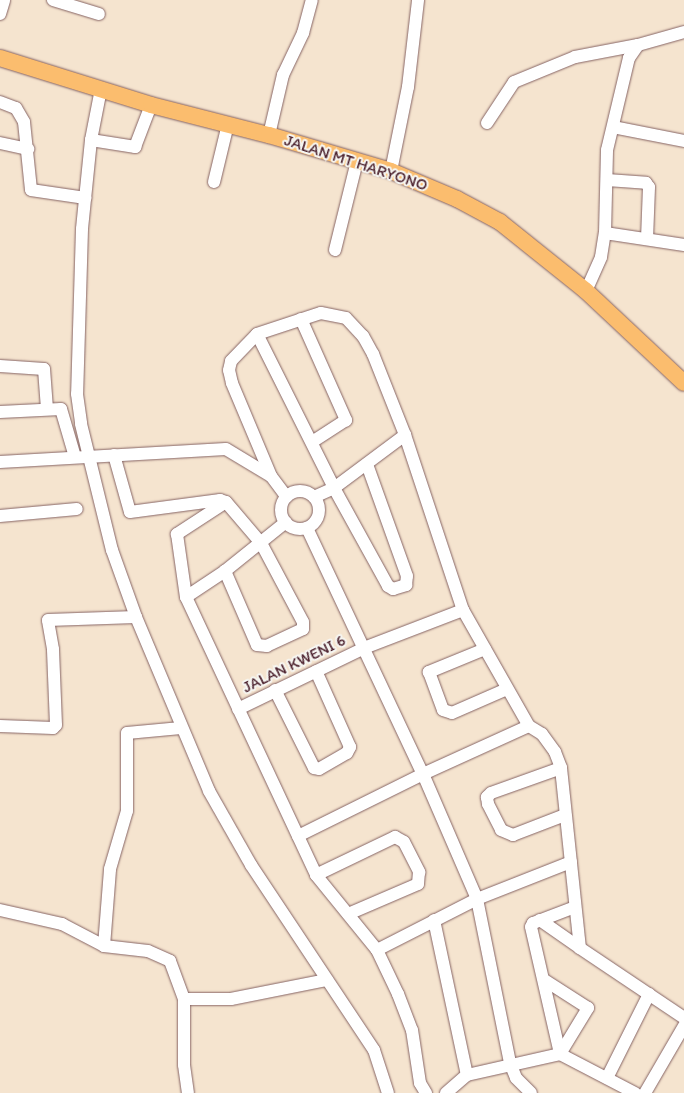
<!DOCTYPE html>
<style>
body{margin:0}
#map{position:relative;width:684px;height:1093px;overflow:hidden;background:#f5e4cf;font-family:Itim,sans-serif}
div>[style]{position:absolute}
[style*='--x']{left:calc(var(--x)*1px);top:calc(var(--y)*1px);width:calc(var(--w)*1px);rotate:calc(var(--a)*1deg)}
.roads{filter:drop-shadow(0 0 1px #866464) drop-shadow(0 0 1px #866464)}
.minor>*{height:12px;margin:-6px;padding:0 6px;transform-origin:6px;border-radius:6px;background:#fff}
.minor>.ring{margin:-6px;padding:0;box-sizing:content-box;background:none;border:12px solid #fff;border-radius:50%}
.major>*{height:16px;margin:-8px;padding:0 8px;transform-origin:8px;border-radius:8px;background:#fbbd6e}
span{translate:-50% -50%;white-space:nowrap;text-align:center;line-height:1.15;-webkit-text-stroke:4px #f6f6f2;paint-order:stroke}
.street-label{font-size:16px;color:#4a1f2b}
</style>
<div id="map">
<div class="roads">
<div class="minor">
<div style="--x:53;--y:0;--w:48;--a:16.9"></div>
<div style="--x:0;--y:14;--w:14;--a:-73"></div>
<div style="--x:101;--y:89;--w:52;--a:101.1"></div>
<div style="--x:91;--y:140;--w:89;--a:95.8"></div>
<div style="--x:82;--y:229;--w:165;--a:91.7"></div>
<div style="--x:77;--y:394;--w:30;--a:82"></div>
<div style="--x:81;--y:424;--w:130;--a:76.2"></div>
<div style="--x:112;--y:550;--w:71;--a:70.3"></div>
<div style="--x:136;--y:617;--w:189;--a:67.2"></div>
<div style="--x:209;--y:791;--w:85;--a:60.4"></div>
<div style="--x:251;--y:865;--w:222;--a:56.4"></div>
<div style="--x:374;--y:1050;--w:45;--a:72"></div>
<div style="--x:0;--y:102;--w:17;--a:21"></div>
<div style="--x:16;--y:108;--w:16;--a:60"></div>
<div style="--x:24;--y:122;--w:68;--a:84.1"></div>
<div style="--x:31;--y:190;--w:55;--a:8.4"></div>
<div style="--x:487;--y:123;--w:49;--a:-56.6"></div>
<div style="--x:514;--y:82;--w:66;--a:-22.3"></div>
<div style="--x:575;--y:57;--w:64;--a:-10.8"></div>
<div style="--x:613;--y:127;--w:72;--a:11.2"></div>
<div style="--x:269;--y:135;--w:62;--a:-76.9"></div>
<div style="--x:283;--y:75;--w:47;--a:-64.5"></div>
<div style="--x:303;--y:33;--w:34;--a:-75"></div>
<div style="--x:91;--y:140;--w:45;--a:9"></div>
<div style="--x:135;--y:147;--w:45;--a:-69.1"></div>
<div style="--x:0;--y:143;--w:29;--a:12"></div>
<div style="--x:391;--y:171;--w:86;--a:-78.6"></div>
<div style="--x:408;--y:87;--w:88;--a:-83.4"></div>
<div style="--x:607;--y:180;--w:39;--a:4"></div>
<div style="--x:646;--y:183;--w:5;--a:53"></div>
<div style="--x:649;--y:187;--w:51;--a:92.2"></div>
<div style="--x:214;--y:182;--w:60;--a:-76.4"></div>
<div style="--x:605;--y:233;--w:80;--a:8.6"></div>
<div style="--x:335;--y:250;--w:92;--a:-76.1"></div>
<div style="--x:586;--y:291;--w:37;--a:-66"></div>
<div style="--x:601;--y:257;--w:24;--a:-81"></div>
<div style="--x:605;--y:233;--w:83;--a:-88.6"></div>
<div style="--x:607;--y:150;--w:95;--a:-76.6"></div>
<div style="--x:629;--y:58;--w:16;--a:-55"></div>
<div style="--x:638;--y:45;--w:48;--a:-15.8"></div>
<div style="--x:301;--y:319;--w:111;--a:66"></div>
<div style="--x:346;--y:420;--w:40;--a:147.1"></div>
<div style="--x:257;--y:334;--w:172;--a:63.4"></div>
<div style="--x:334;--y:488;--w:112;--a:61.1"></div>
<div style="--x:388;--y:586;--w:6;--a:31"></div>
<div style="--x:393;--y:589;--w:14;--a:-17"></div>
<div style="--x:406;--y:585;--w:9;--a:-84"></div>
<div style="--x:407;--y:576;--w:119;--a:-109.7"></div>
<div style="--x:0;--y:366;--w:44;--a:3.9"></div>
<div style="--x:44;--y:369;--w:40;--a:85.7"></div>
<div style="--x:0;--y:412;--w:61;--a:-2.8"></div>
<div style="--x:61;--y:409;--w:50;--a:73.7"></div>
<div style="--x:114;--y:455;--w:59;--a:74.3"></div>
<div style="--x:130;--y:512;--w:91;--a:-7.6"></div>
<div style="--x:220;--y:500;--w:6;--a:18"></div>
<div style="--x:226;--y:502;--w:54;--a:49.5"></div>
<div style="--x:261;--y:543;--w:89;--a:62"></div>
<div style="--x:303;--y:622;--w:7;--a:90"></div>
<div style="--x:303;--y:629;--w:40;--a:155"></div>
<div style="--x:267;--y:646;--w:10;--a:-174"></div>
<div style="--x:257;--y:645;--w:81;--a:-113.4"></div>
<div style="--x:0;--y:462;--w:226;--a:-3.3"></div>
<div style="--x:226;--y:449;--w:52;--a:31"></div>
<div style="--x:271;--y:476;--w:26;--a:53"></div>
<div style="--x:271;--y:476;--w:101;--a:-112.8"></div>
<div style="--x:232;--y:383;--w:13;--a:-103"></div>
<div style="--x:229;--y:370;--w:9;--a:-77"></div>
<div style="--x:231;--y:361;--w:37;--a:-46"></div>
<div style="--x:257;--y:334;--w:67;--a:-18.2"></div>
<div style="--x:321;--y:313;--w:25;--a:11"></div>
<div style="--x:346;--y:318;--w:25;--a:47"></div>
<div style="--x:363;--y:336;--w:21;--a:61"></div>
<div style="--x:373;--y:354;--w:87;--a:68.4"></div>
<div style="--x:405;--y:435;--w:184;--a:71.7"></div>
<div style="--x:463;--y:610;--w:133;--a:60.4"></div>
<div style="--x:529;--y:726;--w:15;--a:32"></div>
<div style="--x:542;--y:734;--w:22;--a:54"></div>
<div style="--x:555;--y:752;--w:17;--a:69"></div>
<div style="--x:561;--y:768;--w:181;--a:84"></div>
<div style="--x:580;--y:948;--w:125;--a:33.9"></div>
<div class="ring" style="left:281px;top:491px;width:26px;height:26px"></div>
<div style="--x:314;--y:497;--w:22;--a:-24"></div>
<div style="--x:334;--y:488;--w:89;--a:-36.7"></div>
<div style="--x:226;--y:502;--w:59;--a:146.9"></div>
<div style="--x:177;--y:534;--w:64;--a:81.9"></div>
<div style="--x:186;--y:597;--w:307;--a:64.9"></div>
<div style="--x:316;--y:875;--w:97;--a:50.9"></div>
<div style="--x:377;--y:950;--w:49;--a:64.5"></div>
<div style="--x:398;--y:994;--w:39;--a:69"></div>
<div style="--x:412;--y:1030;--w:54;--a:81.4"></div>
<div style="--x:420;--y:1083;--w:12;--a:59"></div>
<div style="--x:0;--y:516;--w:77;--a:-5.2"></div>
<div style="--x:307;--y:528;--w:272;--a:64.8"></div>
<div style="--x:423;--y:774;--w:136;--a:66.6"></div>
<div style="--x:477;--y:899;--w:167;--a:78.6"></div>
<div style="--x:510;--y:1063;--w:16;--a:68"></div>
<div style="--x:516;--y:1078;--w:21;--a:45"></div>
<div style="--x:186;--y:597;--w:47;--a:-33.7"></div>
<div style="--x:225;--y:571;--w:78;--a:-38.8"></div>
<div style="--x:485;--y:649;--w:61;--a:157.7"></div>
<div style="--x:429;--y:672;--w:40;--a:69.8"></div>
<div style="--x:443;--y:710;--w:9;--a:18"></div>
<div style="--x:452;--y:713;--w:60;--a:-23.6"></div>
<div style="--x:275;--y:690;--w:87;--a:63.4"></div>
<div style="--x:314;--y:768;--w:5;--a:11"></div>
<div style="--x:319;--y:769;--w:32;--a:-30"></div>
<div style="--x:347;--y:753;--w:7;--a:-63"></div>
<div style="--x:350;--y:747;--w:83;--a:-114.1"></div>
<div style="--x:238;--y:709;--w:140;--a:-25.8"></div>
<div style="--x:364;--y:648;--w:106;--a:-21"></div>
<div style="--x:0;--y:726;--w:53;--a:2.2"></div>
<div style="--x:53;--y:728;--w:4;--a:-45"></div>
<div style="--x:56;--y:725;--w:76;--a:-92.3"></div>
<div style="--x:53;--y:649;--w:29;--a:-100"></div>
<div style="--x:48;--y:620;--w:88;--a:-2"></div>
<div style="--x:561;--y:768;--w:74;--a:160.3"></div>
<div style="--x:491;--y:793;--w:6;--a:135"></div>
<div style="--x:487;--y:797;--w:7;--a:82"></div>
<div style="--x:488;--y:804;--w:29;--a:63"></div>
<div style="--x:501;--y:830;--w:13;--a:23"></div>
<div style="--x:513;--y:835;--w:56;--a:-21"></div>
<div style="--x:298;--y:836;--w:140;--a:-26.4"></div>
<div style="--x:423;--y:774;--w:116;--a:-24.4"></div>
<div style="--x:316;--y:875;--w:88;--a:-25.7"></div>
<div style="--x:395;--y:837;--w:10;--a:29"></div>
<div style="--x:404;--y:842;--w:34;--a:63"></div>
<div style="--x:419;--y:872;--w:12;--a:95"></div>
<div style="--x:418;--y:884;--w:76;--a:156.8"></div>
<div style="--x:575;--y:907;--w:45;--a:159.1"></div>
<div style="--x:533;--y:923;--w:4;--a:117"></div>
<div style="--x:531;--y:927;--w:130;--a:77.1"></div>
<div style="--x:560;--y:1054;--w:85;--a:27.5"></div>
<div style="--x:0;--y:910;--w:64;--a:12.7"></div>
<div style="--x:62;--y:924;--w:47;--a:27.6"></div>
<div style="--x:104;--y:946;--w:44;--a:6.5"></div>
<div style="--x:148;--y:951;--w:24;--a:24"></div>
<div style="--x:170;--y:961;--w:40;--a:69.8"></div>
<div style="--x:184;--y:999;--w:66;--a:90"></div>
<div style="--x:184;--y:1065;--w:28;--a:82"></div>
<div style="--x:434;--y:920;--w:158;--a:78"></div>
<div style="--x:540;--y:920;--w:49;--a:35"></div>
<div style="--x:104;--y:946;--w:77;--a:-85.5"></div>
<div style="--x:110;--y:869;--w:60;--a:-73.7"></div>
<div style="--x:127;--y:811;--w:78;--a:-90"></div>
<div style="--x:127;--y:733;--w:54;--a:-5.3"></div>
<div style="--x:377;--y:950;--w:112;--a:-27"></div>
<div style="--x:477;--y:899;--w:101;--a:-21.5"></div>
<div style="--x:184;--y:999;--w:47;--a:0"></div>
<div style="--x:231;--y:999;--w:98;--a:-11.2"></div>
<div style="--x:607;--y:1078;--w:94;--a:-63.4"></div>
<div style="--x:446;--y:1093;--w:28;--a:-41"></div>
<div style="--x:467;--y:1075;--w:95;--a:-12.7"></div>
<div style="--x:560;--y:1054;--w:54;--a:-58.7"></div>
<div style="--x:588;--y:1008;--w:50;--a:-147.3"></div>
<div style="--x:645;--y:1093;--w:78;--a:-59.8"></div>
</div>
<div class="major">
<div style="--x:0;--y:58;--w:158;--a:17.3"></div>
<div style="--x:151;--y:105;--w:122;--a:14.3"></div>
<div style="--x:269;--y:135;--w:127;--a:16.4"></div>
<div style="--x:391;--y:171;--w:72;--a:23"></div>
<div style="--x:457;--y:199;--w:49;--a:28.1"></div>
<div style="--x:500;--y:222;--w:110;--a:38.7"></div>
<div style="--x:586;--y:291;--w:134;--a:43.2"></div>
</div>
</div>
<div class="street-label">
<span style="left:356px;top:163px;rotate:18deg">JALAN MT HARYONO</span>
<span style="left:294px;top:664px;rotate:-26deg">JALAN KWENI 6</span>
</div>
</div>
